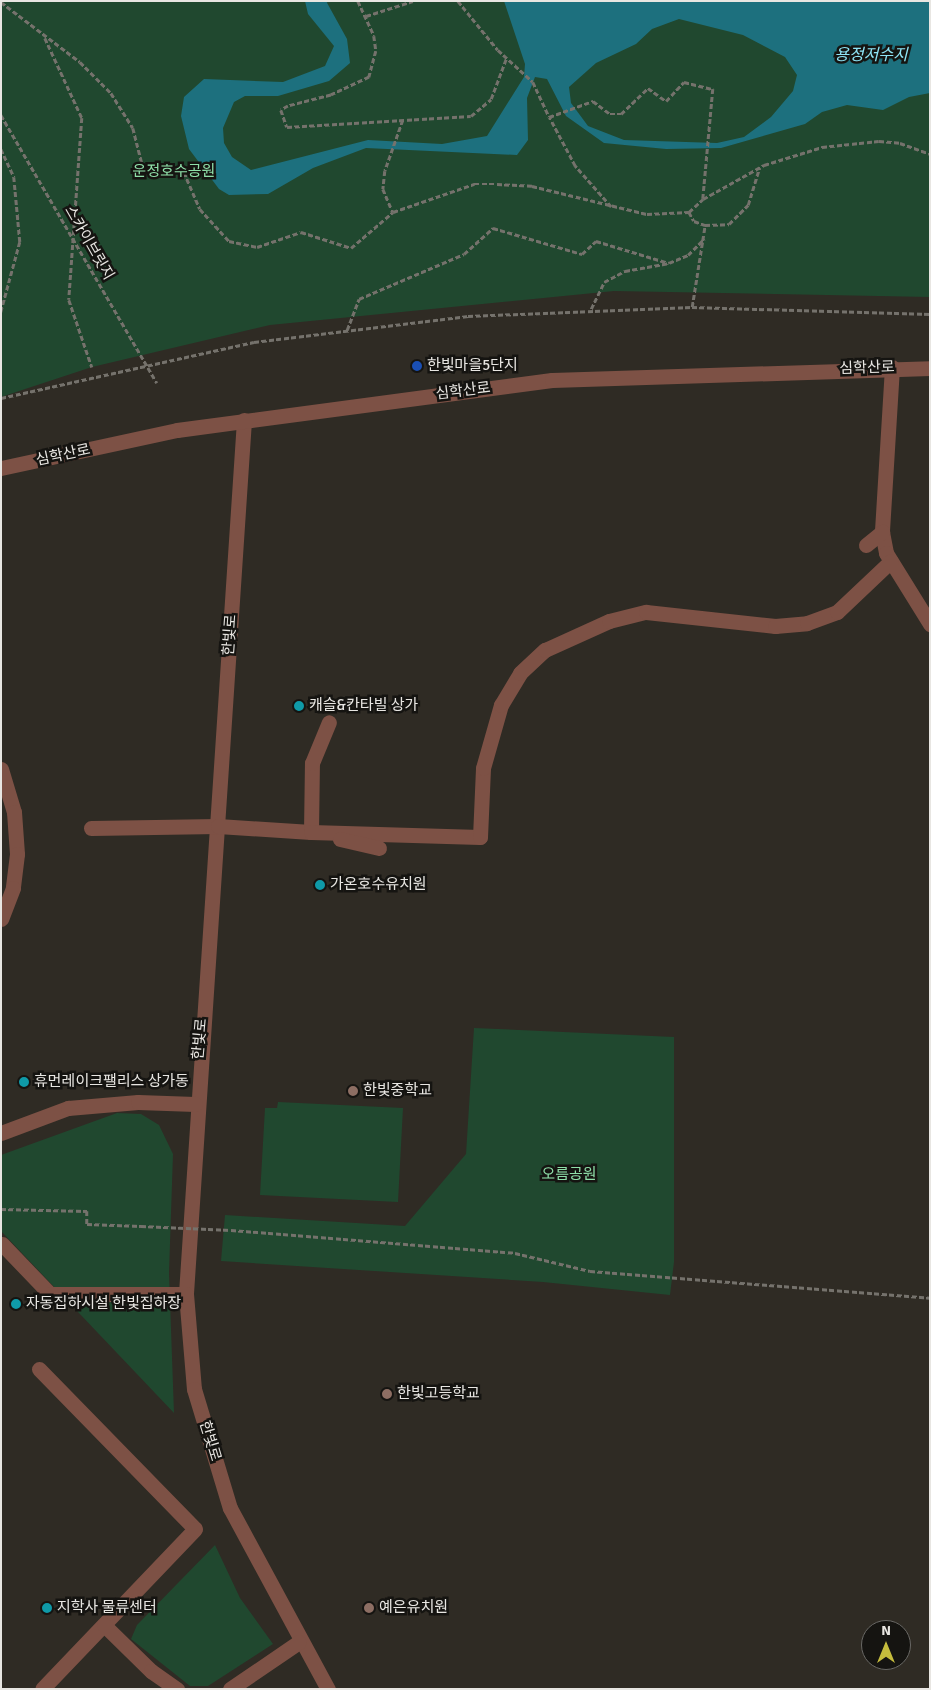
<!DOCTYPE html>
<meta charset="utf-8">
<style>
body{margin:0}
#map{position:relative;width:931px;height:1690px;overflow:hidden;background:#2f2b24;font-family:Signika,"Noto Sans KR",sans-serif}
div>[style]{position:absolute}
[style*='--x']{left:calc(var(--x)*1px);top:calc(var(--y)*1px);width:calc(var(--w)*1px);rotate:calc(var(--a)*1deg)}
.green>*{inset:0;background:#20482f}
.water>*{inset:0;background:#1d707e}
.path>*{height:2.5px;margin-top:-1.25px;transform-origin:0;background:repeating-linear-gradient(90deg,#75726c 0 5px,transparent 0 7.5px)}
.minor>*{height:15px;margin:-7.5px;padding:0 7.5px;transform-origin:7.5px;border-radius:7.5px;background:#7d5145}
.path-bridge>*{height:2.5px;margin-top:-1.25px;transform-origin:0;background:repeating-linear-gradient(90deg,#75726c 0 5px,transparent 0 7.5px)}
.dots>*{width:14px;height:14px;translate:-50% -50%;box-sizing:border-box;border:2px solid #151411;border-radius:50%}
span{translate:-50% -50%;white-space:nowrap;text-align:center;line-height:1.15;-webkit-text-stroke:5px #151411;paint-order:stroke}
.park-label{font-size:15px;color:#8fdfa9}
.street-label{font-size:15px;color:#e8e6e2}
.poi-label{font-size:15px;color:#e8e6e2}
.left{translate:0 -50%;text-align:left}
.water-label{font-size:16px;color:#8fe5f7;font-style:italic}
.frame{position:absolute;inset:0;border:2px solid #e8e6e2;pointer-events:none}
.north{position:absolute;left:861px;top:1620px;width:50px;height:50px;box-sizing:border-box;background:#151411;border:1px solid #696865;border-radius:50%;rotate:0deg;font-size:14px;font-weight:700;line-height:20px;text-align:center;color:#e8e6e2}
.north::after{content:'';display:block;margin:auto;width:18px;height:22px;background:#c5bc3d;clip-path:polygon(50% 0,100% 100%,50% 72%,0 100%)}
</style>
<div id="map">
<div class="green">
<div style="clip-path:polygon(1px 1px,930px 1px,930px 297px,614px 291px,270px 325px,92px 367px,1px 397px)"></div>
<div style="clip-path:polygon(474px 1028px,674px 1037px,674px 1262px,670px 1295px,543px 1282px,221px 1261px,225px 1215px,405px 1226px,466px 1154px)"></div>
<div style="clip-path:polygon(278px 1102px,403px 1108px,398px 1202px,260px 1195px,265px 1108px,277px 1108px)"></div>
<div style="clip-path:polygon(117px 1113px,141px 1114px,159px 1125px,173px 1154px,169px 1273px,174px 1413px,1px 1231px,1px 1155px)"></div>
<div style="clip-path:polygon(215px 1545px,240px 1598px,273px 1644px,208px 1686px,190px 1686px,131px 1639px,137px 1625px)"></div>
</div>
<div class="water">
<div style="clip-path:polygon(evenodd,305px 1px,326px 1px,347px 39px,350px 63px,329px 81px,278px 96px,245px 96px,234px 102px,223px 128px,224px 143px,232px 157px,251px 170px,368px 140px,442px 144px,487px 136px,524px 77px,525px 64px,504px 1px,930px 1px,930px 93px,909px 97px,883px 110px,847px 105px,822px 112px,805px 124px,721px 148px,666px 149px,604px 143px,566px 116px,547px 79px,535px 77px,527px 98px,528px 140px,517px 155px,366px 148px,313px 168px,268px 194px,229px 195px,219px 189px,189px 149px,181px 116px,184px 97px,204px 79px,283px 82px,325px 66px,334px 46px,308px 14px,305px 1px,679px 19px,743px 35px,785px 57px,797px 75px,793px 91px,771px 117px,744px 137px,717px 143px,624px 140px,588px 126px,571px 103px,569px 87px,596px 63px,636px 44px,652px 29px,679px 19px)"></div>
</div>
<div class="path">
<div style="--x:358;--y:1;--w:38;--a:65"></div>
<div style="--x:374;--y:36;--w:15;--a:82"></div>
<div style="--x:376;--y:51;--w:27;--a:105"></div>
<div style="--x:369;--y:77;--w:42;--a:154.7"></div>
<div style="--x:331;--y:95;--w:44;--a:165.7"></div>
<div style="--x:288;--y:106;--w:8;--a:150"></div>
<div style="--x:281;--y:110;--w:18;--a:71"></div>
<div style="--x:287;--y:127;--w:184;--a:-3.4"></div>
<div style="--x:471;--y:116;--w:26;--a:-40"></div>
<div style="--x:491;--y:99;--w:43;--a:-69.4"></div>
<div style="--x:458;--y:1;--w:63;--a:50.8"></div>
<div style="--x:498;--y:50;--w:47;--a:42.4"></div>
<div style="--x:533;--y:82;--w:38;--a:65"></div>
<div style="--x:1;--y:2;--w:99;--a:37.2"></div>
<div style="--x:80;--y:62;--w:44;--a:45"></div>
<div style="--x:111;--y:93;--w:41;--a:57.8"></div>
<div style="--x:133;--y:128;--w:44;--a:75.7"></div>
<div style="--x:144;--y:171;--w:40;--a:1.4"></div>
<div style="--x:184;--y:172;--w:40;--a:66.6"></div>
<div style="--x:200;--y:209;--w:43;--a:47.8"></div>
<div style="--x:229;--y:241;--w:29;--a:12"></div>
<div style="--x:257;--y:247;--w:46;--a:-18.8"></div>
<div style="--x:301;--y:232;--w:52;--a:17.7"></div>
<div style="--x:351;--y:248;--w:55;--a:-40.6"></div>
<div style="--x:366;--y:16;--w:49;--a:-17.7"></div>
<div style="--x:45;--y:38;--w:88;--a:65.2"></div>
<div style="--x:82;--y:118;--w:182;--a:94.1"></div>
<div style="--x:69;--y:300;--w:71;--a:71.1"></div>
<div style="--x:403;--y:120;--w:54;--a:109.4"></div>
<div style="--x:385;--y:171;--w:18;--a:96"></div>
<div style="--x:383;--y:189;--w:25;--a:67"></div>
<div style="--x:393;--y:212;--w:86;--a:-19.1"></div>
<div style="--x:474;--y:184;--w:23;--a:0"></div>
<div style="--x:497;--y:184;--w:35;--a:3"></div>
<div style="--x:532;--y:186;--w:118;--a:13.7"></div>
<div style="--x:647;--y:214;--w:42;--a:-2.7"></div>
<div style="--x:689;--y:212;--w:19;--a:-43"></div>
<div style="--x:703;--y:199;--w:70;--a:-29.1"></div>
<div style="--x:764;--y:165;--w:61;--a:-17.2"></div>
<div style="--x:822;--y:147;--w:57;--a:-6"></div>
<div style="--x:879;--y:141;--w:21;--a:5"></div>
<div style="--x:900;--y:143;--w:32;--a:20"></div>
<div style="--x:1;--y:149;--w:31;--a:65"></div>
<div style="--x:14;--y:177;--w:65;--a:84.7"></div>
<div style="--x:20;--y:242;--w:73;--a:105.2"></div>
<div style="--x:611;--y:207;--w:55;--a:-131.3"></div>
<div style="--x:575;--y:166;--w:55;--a:-118"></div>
<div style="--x:549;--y:117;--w:47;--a:-20"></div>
<div style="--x:593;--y:101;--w:21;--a:37"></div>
<div style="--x:610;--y:114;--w:11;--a:0"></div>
<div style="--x:621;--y:114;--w:37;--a:-44"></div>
<div style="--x:648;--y:88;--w:22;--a:36"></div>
<div style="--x:666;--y:101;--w:26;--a:-47"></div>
<div style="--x:684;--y:82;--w:30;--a:14"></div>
<div style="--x:713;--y:89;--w:110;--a:95.2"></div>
<div style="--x:689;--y:212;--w:10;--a:61"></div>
<div style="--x:694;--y:221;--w:12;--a:20"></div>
<div style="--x:705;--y:225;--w:24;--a:-2"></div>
<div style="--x:729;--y:224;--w:27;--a:-45"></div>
<div style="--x:748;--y:205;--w:39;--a:-73"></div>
<div style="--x:692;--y:307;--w:83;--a:-81"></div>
<div style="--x:591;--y:309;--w:30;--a:-64"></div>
<div style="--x:604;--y:282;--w:24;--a:-28"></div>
<div style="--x:625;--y:271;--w:45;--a:-10.3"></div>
<div style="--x:669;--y:263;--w:21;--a:-23"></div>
<div style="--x:688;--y:255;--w:23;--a:-45"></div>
<div style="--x:347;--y:330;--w:33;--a:-69"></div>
<div style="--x:359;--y:299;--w:114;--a:-23.2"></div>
<div style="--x:464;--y:254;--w:39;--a:-42"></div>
<div style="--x:493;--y:228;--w:93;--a:16.3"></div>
<div style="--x:582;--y:254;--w:19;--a:-43"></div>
<div style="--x:596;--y:241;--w:76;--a:16.8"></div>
<div style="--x:1;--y:398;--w:259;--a:-12.5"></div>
<div style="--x:254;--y:342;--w:216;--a:-6.9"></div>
<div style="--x:468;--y:316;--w:224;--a:-2.3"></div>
<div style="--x:692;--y:307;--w:238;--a:1.7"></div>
<div style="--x:1;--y:1209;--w:86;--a:1.3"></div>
<div style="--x:87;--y:1211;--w:13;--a:90"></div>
<div style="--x:87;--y:1224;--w:54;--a:2.1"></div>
<div style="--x:231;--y:1230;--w:285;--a:4.6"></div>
<div style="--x:515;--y:1253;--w:77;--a:13.5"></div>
<div style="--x:590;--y:1271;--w:341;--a:4.5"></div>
</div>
<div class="minor">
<div style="--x:892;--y:367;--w:165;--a:93.5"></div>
<div style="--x:882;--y:532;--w:21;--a:79"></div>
<div style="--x:886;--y:553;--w:84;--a:58.2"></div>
<div style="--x:244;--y:420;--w:876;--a:93.8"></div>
<div style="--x:186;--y:1294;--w:95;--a:85.2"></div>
<div style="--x:194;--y:1389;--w:124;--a:73.2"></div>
<div style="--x:230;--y:1508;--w:206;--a:61.6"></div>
<div style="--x:1;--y:468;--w:180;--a:-12.2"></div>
<div style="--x:177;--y:430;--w:378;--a:-7.6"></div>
<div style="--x:552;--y:380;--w:378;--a:-1.8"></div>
<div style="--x:866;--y:545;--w:21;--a:-39"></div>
<div style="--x:1;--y:769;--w:45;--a:73.2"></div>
<div style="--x:14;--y:812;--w:42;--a:85.9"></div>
<div style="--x:17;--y:854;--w:34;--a:97"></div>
<div style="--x:13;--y:888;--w:33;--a:111"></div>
<div style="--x:91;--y:828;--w:127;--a:-0.9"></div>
<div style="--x:218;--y:826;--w:93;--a:3.7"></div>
<div style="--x:311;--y:832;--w:69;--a:-89.2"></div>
<div style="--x:312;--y:763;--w:44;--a:-67.5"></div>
<div style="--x:311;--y:832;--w:169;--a:1.7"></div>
<div style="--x:480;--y:837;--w:69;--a:-87.5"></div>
<div style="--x:483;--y:768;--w:66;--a:-74.1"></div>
<div style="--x:501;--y:705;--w:37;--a:-59"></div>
<div style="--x:520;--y:673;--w:34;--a:-43"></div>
<div style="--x:545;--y:650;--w:70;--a:-24.4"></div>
<div style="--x:609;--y:621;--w:38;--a:-14"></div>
<div style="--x:646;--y:612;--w:130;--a:6.2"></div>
<div style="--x:775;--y:626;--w:32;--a:-5"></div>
<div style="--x:807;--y:623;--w:32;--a:-20"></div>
<div style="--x:837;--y:612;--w:74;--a:-43.4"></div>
<div style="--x:340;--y:839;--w:40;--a:13"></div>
<div style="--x:1;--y:1133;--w:72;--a:-20.5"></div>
<div style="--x:68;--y:1108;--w:70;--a:-4.9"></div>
<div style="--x:138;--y:1102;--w:57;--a:2"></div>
<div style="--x:2;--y:1244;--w:69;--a:46.2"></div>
<div style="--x:50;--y:1294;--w:136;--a:0"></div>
<div style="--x:39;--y:1369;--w:223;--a:45.7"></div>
<div style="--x:195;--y:1529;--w:221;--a:133.7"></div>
<div style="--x:104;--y:1625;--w:66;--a:44.4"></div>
<div style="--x:151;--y:1671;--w:32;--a:35"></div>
<div style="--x:230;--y:1689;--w:83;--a:-34.3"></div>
</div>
<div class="path-bridge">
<div style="--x:1;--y:115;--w:310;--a:59.8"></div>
<div style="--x:141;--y:1226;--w:90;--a:2.5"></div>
</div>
<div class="dots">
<div style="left:417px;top:366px;background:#1a4fb4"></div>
<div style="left:299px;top:706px;background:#0f9aa8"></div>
<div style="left:320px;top:885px;background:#0f9aa8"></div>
<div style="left:24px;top:1082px;background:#0f9aa8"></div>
<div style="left:353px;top:1091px;background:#8d6e63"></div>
<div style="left:16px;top:1304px;background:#0f9aa8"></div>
<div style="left:387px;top:1394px;background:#8d6e63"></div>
<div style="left:47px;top:1608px;background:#0f9aa8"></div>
<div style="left:369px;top:1608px;background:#8d6e63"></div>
</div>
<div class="park-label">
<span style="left:174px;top:172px">운정호수공원</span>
<span style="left:569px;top:1175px">오름공원</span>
</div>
<div class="street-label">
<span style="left:89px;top:243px;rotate:60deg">스카이브릿지</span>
<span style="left:867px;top:368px;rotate:-2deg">심학산로</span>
<span style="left:463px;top:391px;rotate:-7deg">심학산로</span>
<span style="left:63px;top:455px;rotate:-12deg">심학산로</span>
<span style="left:230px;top:635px;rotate:-86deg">한빛로</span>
<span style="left:200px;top:1039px;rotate:-85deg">한빛로</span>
<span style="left:210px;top:1441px;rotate:73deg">한빛로</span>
</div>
<div class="poi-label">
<span class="left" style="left:427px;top:366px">한빛마을5단지</span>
<span class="left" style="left:309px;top:706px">캐슬&amp;칸타빌 상가</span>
<span class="left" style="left:330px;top:885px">가온호수유치원</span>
<span class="left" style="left:34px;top:1082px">휴먼레이크팰리스 상가동</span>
<span class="left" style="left:363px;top:1091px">한빛중학교</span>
<span class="left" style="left:26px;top:1304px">자동집하시설 한빛집하장</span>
<span class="left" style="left:397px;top:1394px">한빛고등학교</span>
<span class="left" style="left:57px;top:1608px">지학사 물류센터</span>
<span class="left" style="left:379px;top:1608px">예은유치원</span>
</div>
<div class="water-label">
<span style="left:871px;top:55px">용정저수지</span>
</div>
<div class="frame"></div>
<div class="north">N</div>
</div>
